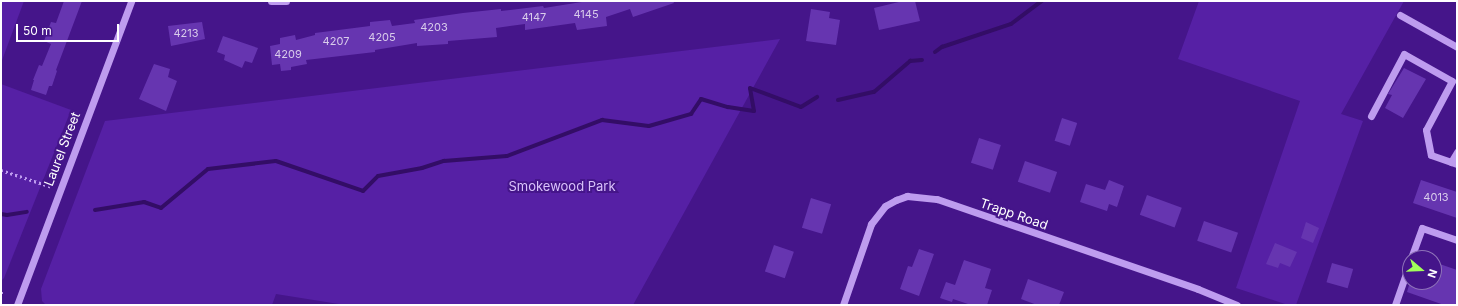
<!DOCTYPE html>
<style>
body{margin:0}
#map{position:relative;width:1458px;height:306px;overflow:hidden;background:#45158a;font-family:Inter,sans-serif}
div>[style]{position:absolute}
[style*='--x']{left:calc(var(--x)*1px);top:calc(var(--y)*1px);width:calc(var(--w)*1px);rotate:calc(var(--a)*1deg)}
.green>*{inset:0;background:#5620a5}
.stream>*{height:4px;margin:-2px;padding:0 2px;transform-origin:2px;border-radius:2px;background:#330d66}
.building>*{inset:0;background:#6635b0;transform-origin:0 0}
.path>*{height:2.5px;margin-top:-1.25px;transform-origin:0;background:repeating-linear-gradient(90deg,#be9cef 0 2px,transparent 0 5px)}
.minor>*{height:7px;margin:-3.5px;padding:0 3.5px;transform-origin:3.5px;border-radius:3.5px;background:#be9cef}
span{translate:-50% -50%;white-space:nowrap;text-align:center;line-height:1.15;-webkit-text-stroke:4px #45158a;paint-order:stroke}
.number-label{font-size:11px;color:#d9cceb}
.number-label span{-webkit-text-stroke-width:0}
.street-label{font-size:13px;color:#fff}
.park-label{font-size:13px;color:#d9c2fb}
.frame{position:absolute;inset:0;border:2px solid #fff;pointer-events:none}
.north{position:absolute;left:1402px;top:250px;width:40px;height:40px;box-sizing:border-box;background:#45158a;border:1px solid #8f73b9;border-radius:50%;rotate:109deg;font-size:11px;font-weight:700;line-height:16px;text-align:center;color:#fff}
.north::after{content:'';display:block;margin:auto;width:14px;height:18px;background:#a2ff5a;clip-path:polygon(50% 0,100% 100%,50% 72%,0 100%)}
.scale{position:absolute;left:16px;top:24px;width:103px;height:18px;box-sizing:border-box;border:2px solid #fff;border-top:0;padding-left:5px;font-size:12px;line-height:14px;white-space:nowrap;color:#fff;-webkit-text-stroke:3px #45158a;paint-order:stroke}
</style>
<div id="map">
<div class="green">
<div style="clip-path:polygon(1px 1px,24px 1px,1px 63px)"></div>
<div style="clip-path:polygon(1199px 1px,1404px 1px,1341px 114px,1363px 121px,1296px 305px,1288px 305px,1236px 288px,1300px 101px,1178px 59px)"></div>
<div style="clip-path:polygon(780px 39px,633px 305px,345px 305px,276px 294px,272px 305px,46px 305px,42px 301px,41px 289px,105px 121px)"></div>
<div style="clip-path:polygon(1px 84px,71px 110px,4px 278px,1px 281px)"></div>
</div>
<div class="stream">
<div style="--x:935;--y:52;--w:9;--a:-36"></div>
<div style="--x:942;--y:47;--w:73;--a:-18.4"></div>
<div style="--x:1011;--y:24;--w:39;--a:-37"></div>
<div style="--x:838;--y:100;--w:37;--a:-13"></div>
<div style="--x:874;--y:92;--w:48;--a:-40.7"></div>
<div style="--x:910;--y:61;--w:12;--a:-5"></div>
<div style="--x:95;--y:210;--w:50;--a:-9.3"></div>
<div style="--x:144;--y:202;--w:18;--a:19"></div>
<div style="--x:161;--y:208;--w:61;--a:-39.7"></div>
<div style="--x:208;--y:169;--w:68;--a:-6.7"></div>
<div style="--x:276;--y:161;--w:92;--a:19"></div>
<div style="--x:363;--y:191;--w:21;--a:-45"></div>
<div style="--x:378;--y:176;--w:45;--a:-10.3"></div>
<div style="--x:422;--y:168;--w:23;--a:-18"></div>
<div style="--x:444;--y:161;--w:63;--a:-4.5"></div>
<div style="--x:507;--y:156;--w:102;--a:-20.8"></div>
<div style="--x:602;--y:120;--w:47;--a:7.3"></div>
<div style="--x:649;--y:126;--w:44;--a:-15.9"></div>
<div style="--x:691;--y:114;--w:18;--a:-56"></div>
<div style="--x:701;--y:99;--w:28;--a:17"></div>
<div style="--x:728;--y:107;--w:26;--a:9"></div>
<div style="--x:754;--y:111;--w:23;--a:-100"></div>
<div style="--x:750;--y:88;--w:54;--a:20.4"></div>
<div style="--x:801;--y:107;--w:19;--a:-32"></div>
<div style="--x:1;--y:214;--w:6;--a:9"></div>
<div style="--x:7;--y:215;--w:20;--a:-9"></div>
</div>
<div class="building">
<div style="clip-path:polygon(64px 1px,82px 1px,56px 70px,57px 71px,52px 86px,49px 86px,46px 95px,31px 90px,34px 80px,33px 80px,39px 65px,42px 66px,51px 44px,44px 41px,51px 22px,56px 23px)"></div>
<div style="clip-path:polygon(588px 1px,673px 1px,674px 3px,633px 17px,630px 9px,606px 17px,607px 26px,577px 30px,575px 23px,525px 30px,525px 24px,496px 28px,497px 37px,448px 41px,448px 44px,417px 46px,417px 43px,375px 50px,375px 52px,306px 60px,307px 64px,291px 67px,291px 70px,281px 71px,280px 64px,272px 65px,270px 46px,280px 44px,280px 38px,295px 35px,296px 40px,315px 35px,315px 33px,370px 26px,370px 22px,390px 20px,392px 26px,415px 23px,414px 20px,463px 13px,501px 9px,501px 11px,543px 6px,544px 8px)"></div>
<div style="clip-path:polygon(903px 1px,915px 1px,920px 21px,879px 30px,874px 8px)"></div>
<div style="clip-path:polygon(811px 9px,830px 12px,829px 18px,840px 20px,836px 45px,806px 41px)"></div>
<div style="clip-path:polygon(202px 22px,205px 39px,171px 46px,168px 26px)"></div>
<div style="clip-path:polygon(223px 36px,258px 48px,252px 63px,245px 61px,242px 68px,224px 60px,225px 55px,217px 52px)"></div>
<div style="clip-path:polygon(154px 64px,170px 69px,168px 77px,177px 81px,166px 111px,139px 99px)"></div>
<div style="clip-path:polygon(1404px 68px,1426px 79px,1403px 118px,1385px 108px,1392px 95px,1388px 94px)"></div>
<div style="left:1062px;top:118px;width:16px;height:24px;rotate:18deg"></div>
<div style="left:979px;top:138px;width:23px;height:26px;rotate:18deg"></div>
<div style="left:1025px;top:161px;width:34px;height:22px;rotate:19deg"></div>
<div style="clip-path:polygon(1109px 180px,1124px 186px,1117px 207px,1109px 204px,1107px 211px,1080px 202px,1086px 184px,1105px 190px)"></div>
<div style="clip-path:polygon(1421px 180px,1457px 192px,1457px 218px,1413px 203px)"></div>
<div style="left:1147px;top:195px;width:37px;height:21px;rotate:20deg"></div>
<div style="left:811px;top:198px;width:21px;height:31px;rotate:17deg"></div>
<div style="left:1204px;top:221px;width:36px;height:21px;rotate:19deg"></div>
<div style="clip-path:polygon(1306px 222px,1319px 228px,1313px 243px,1301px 238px)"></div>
<div style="clip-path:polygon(1275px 243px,1297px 252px,1290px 267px,1280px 263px,1278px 268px,1266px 264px)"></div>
<div style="left:774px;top:245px;width:21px;height:28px;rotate:19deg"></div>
<div style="clip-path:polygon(919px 249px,934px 254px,919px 296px,900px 289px,908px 266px,912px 267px)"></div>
<div style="clip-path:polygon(964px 260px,991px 269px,985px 288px,992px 290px,987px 305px,971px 305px,953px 299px,952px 302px,940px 298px,946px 282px,955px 285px)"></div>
<div style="clip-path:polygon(1434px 262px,1457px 270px,1457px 305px,1444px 305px,1407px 292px,1410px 282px,1434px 282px)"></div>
<div style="left:1332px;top:263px;width:22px;height:20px;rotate:16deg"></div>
<div style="clip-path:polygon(1028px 279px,1064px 292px,1059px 305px,1037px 305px,1021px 299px)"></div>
</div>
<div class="path">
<div style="--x:1;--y:170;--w:54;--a:18.4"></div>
<div style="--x:1;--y:293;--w:4;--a:0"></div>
</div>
<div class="minor">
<div style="--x:271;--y:1;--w:15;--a:0"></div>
<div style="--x:1400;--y:15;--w:65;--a:29.3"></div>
<div style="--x:1371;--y:116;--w:70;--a:-62"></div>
<div style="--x:1404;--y:54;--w:55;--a:29.4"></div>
<div style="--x:1452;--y:81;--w:55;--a:118"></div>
<div style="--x:1426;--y:130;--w:25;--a:79"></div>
<div style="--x:1431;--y:155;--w:28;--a:19"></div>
<div style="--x:1451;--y:162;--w:12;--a:-59"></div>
<div style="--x:1411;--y:258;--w:32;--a:-70"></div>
<div style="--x:1422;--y:228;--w:37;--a:19"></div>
<div style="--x:17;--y:305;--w:325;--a:-69.4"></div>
<div style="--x:843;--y:305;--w:86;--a:-70.9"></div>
<div style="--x:871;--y:224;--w:23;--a:-52"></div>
<div style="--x:885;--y:206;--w:13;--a:-29"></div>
<div style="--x:896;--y:200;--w:12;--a:-20"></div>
<div style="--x:907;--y:196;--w:30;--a:6"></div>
<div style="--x:937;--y:199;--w:276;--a:19"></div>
<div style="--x:1198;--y:289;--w:42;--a:22.3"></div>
<div style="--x:1395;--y:305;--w:46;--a:-70.8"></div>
</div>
<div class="number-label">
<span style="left:586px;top:14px">4145</span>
<span style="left:534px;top:17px">4147</span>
<span style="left:434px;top:27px">4203</span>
<span style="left:186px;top:33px">4213</span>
<span style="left:382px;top:37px">4205</span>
<span style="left:336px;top:41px">4207</span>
<span style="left:288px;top:54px">4209</span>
<span style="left:1436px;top:197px">4013</span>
</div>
<div class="street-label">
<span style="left:62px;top:149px;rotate:-69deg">Laurel Street</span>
<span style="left:1014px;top:214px;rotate:19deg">Trapp Road</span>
</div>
<div class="park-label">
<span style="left:562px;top:186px">Smokewood Park</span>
</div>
<div class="frame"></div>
<div class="north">N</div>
<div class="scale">50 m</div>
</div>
